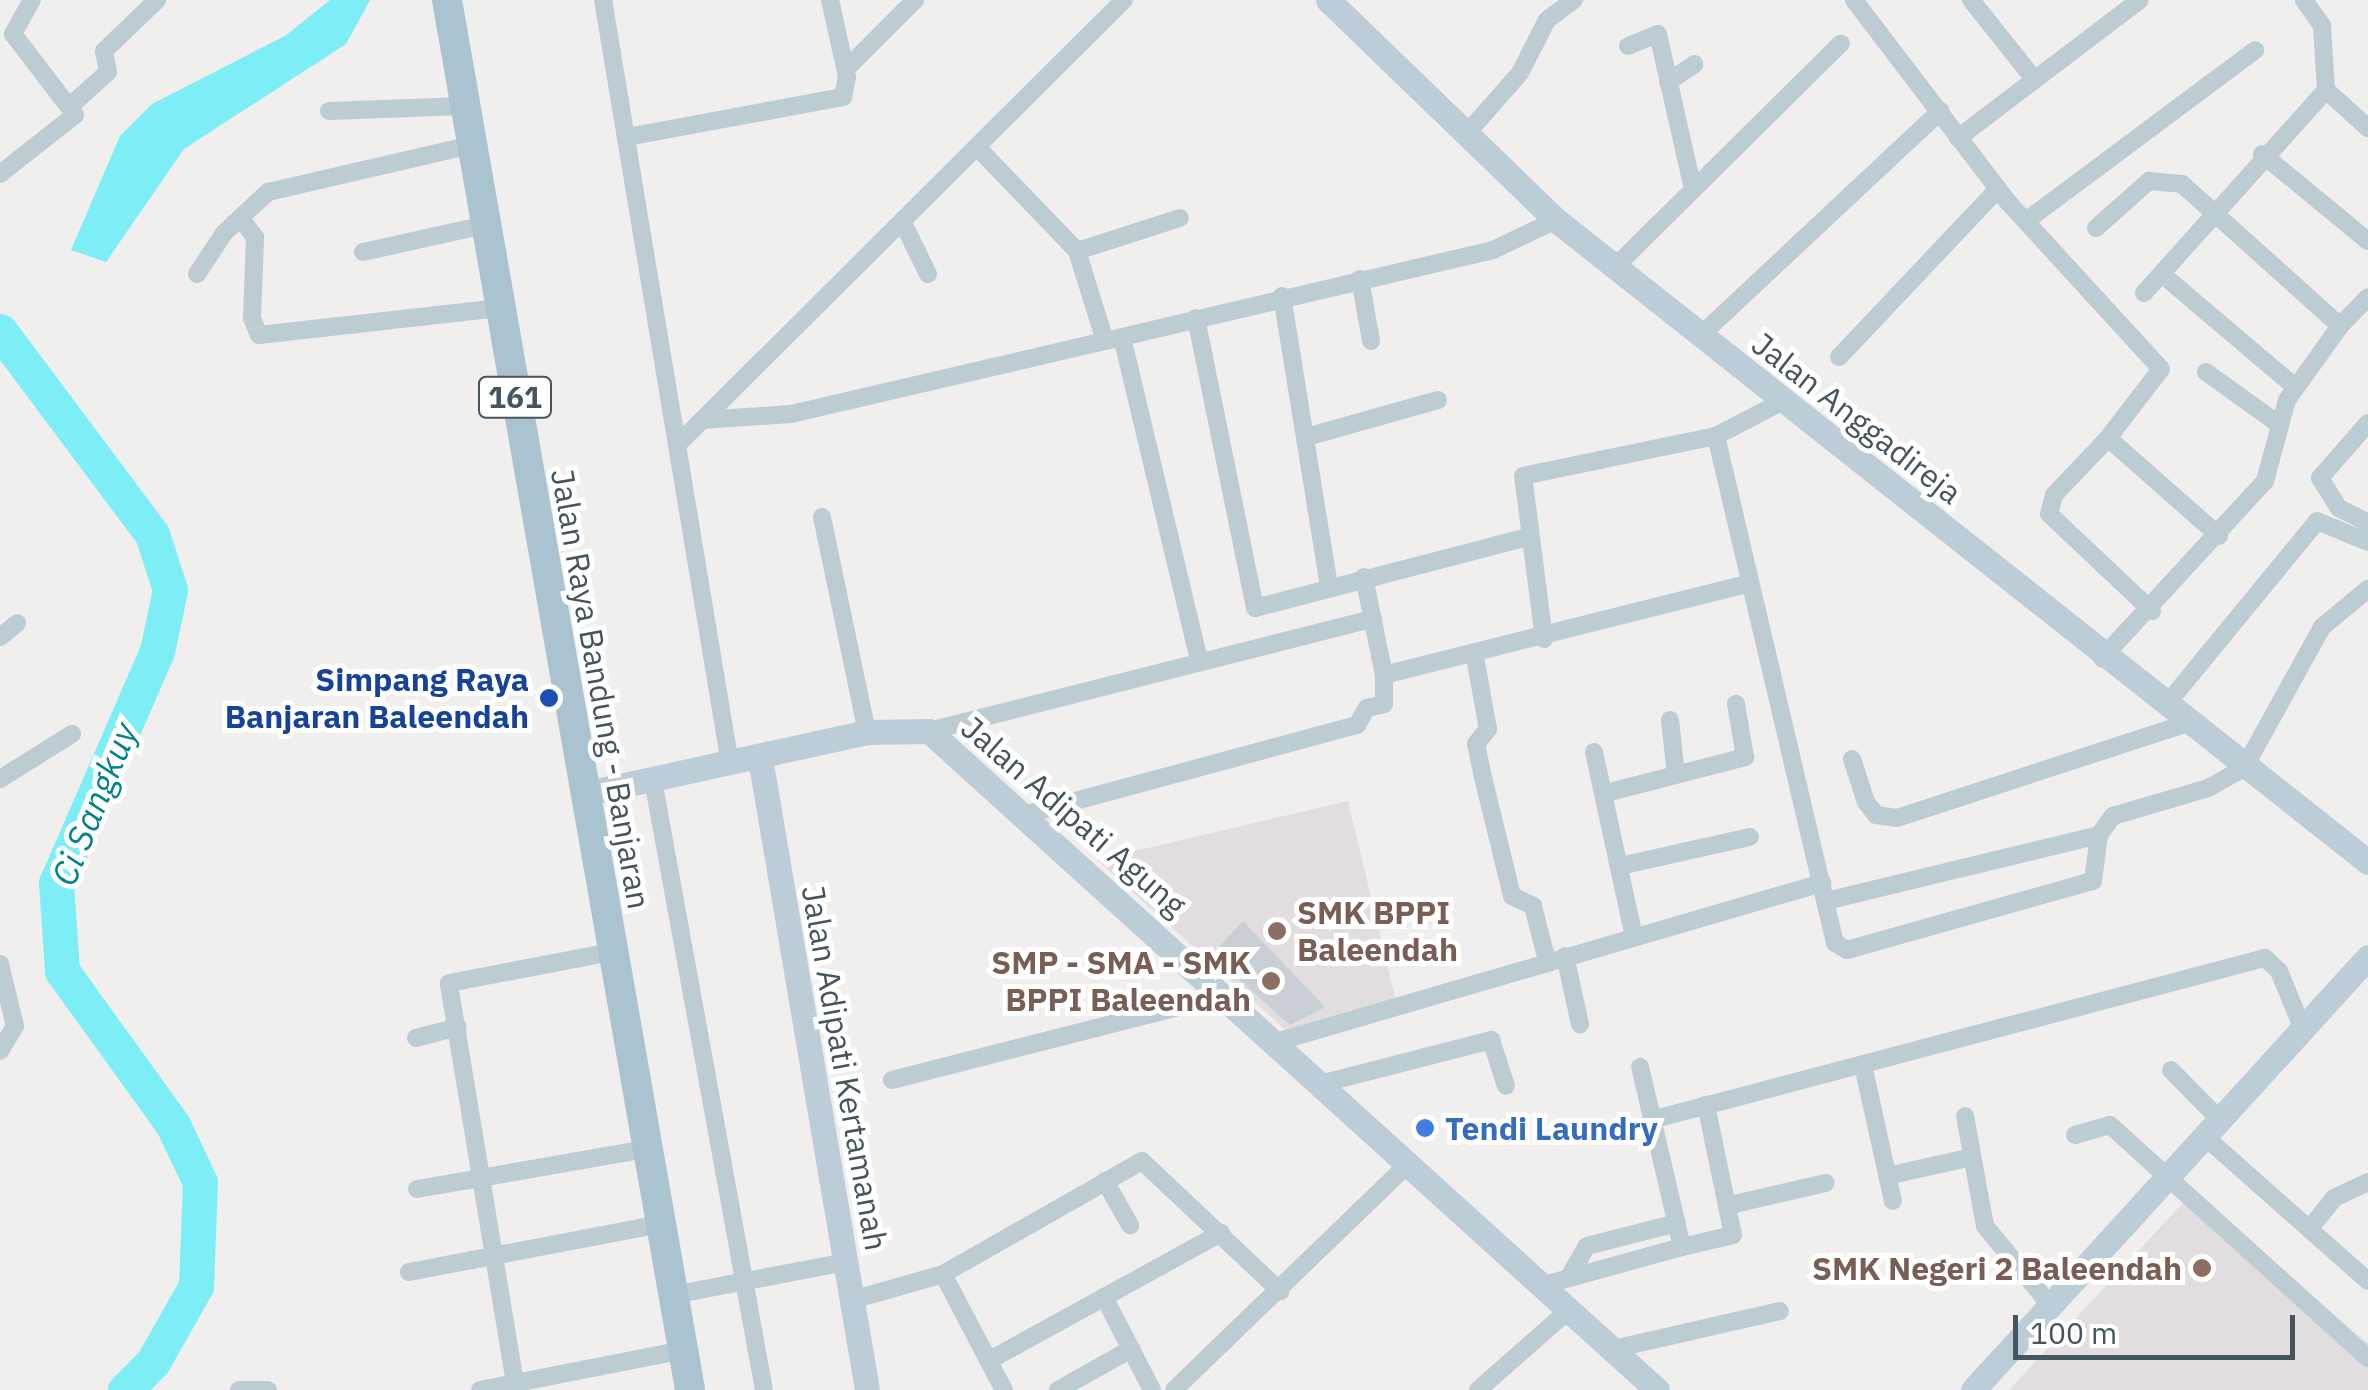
<!DOCTYPE html>
<style>
body{margin:0}
#map{position:relative;width:2368px;height:1390px;overflow:hidden;background:#f1eeee;font-family:"IBM Plex Sans",sans-serif}
div>[style]{position:absolute}
[style*='--x']{left:calc(var(--x)*1px);top:calc(var(--y)*1px);width:calc(var(--w)*1px);rotate:calc(var(--a)*1deg)}
.education>*{inset:0;background:#e2dee0}
.water>*{inset:0;background:#7eeef6}
.river>*{height:35px;margin:-17.5px;padding:0 17.5px;transform-origin:17.5px;border-radius:17.5px;background:#7eeef6}
.building>*{inset:0;background:#c9cfd4}
.minor>*{height:18px;margin:-9px;padding:0 9px;transform-origin:9px;border-radius:9px;background:#bdcbd2}
.secondary>*{height:25px;margin:-12.5px;padding:0 12.5px;transform-origin:12.5px;border-radius:12.5px;background:#bccdd8}
.primary>*{height:30px;margin:-15px;padding:0 15px;transform-origin:15px;border-radius:15px;background:#aac3d0}
.dots>*{width:28px;height:28px;translate:-50% -50%;box-sizing:border-box;border:5px solid #fff;border-radius:50%}
span{translate:-50% -50%;white-space:nowrap;text-align:center;line-height:1.15;-webkit-text-stroke:10px #fff;paint-order:stroke}
.shield-label span{padding:2px 8px;background:#fff;border:2px solid;border-radius:8px;-webkit-text-stroke-width:0}
.shield-label{font-size:30px;color:#44555e;font-weight:700}
.street-label{font-size:32px;color:#44555e}
.transit-label{font-size:32px;color:#164399;font-weight:700}
.right{translate:-100% -50%;text-align:right}
.education-label{font-size:32px;color:#785e54;font-weight:700}
.left{translate:0 -50%;text-align:left}
.shop-label{font-size:32px;color:#366cbe;font-weight:700}
.water-label{font-size:35px;color:#04828c;font-style:italic}
.scale{position:absolute;left:2013px;top:1315px;width:282px;height:45px;box-sizing:border-box;border:5px solid #44555e;border-top:0;padding-left:12px;font-size:30px;line-height:35px;white-space:nowrap;color:#44555e;-webkit-text-stroke:8px #fff;paint-order:stroke}
</style>
<div id="map">
<div class="education">
<div style="clip-path:polygon(1348px 801px,1396px 1001px,1290px 1034px,1097px 860px)"></div>
<div style="clip-path:polygon(2194px 1191px,2368px 1344px,2368px 1390px,2009px 1390px)"></div>
</div>
<div class="water">
<div style="clip-path:polygon(330px 0,370px 0,346px 44px,184px 149px,106px 262px,71px 250px,120px 136px,152px 104px,285px 36px)"></div>
</div>
<div class="river">
<div style="--x:0;--y:331;--w:254;--a:53.2"></div>
<div style="--x:152;--y:534;--w:59;--a:72.2"></div>
<div style="--x:170;--y:590;--w:62;--a:102"></div>
<div style="--x:157;--y:651;--w:253;--a:113.5"></div>
<div style="--x:56;--y:883;--w:88;--a:86.1"></div>
<div style="--x:62;--y:971;--w:190;--a:54.2"></div>
<div style="--x:173;--y:1125;--w:63;--a:64.7"></div>
<div style="--x:200;--y:1182;--w:104;--a:92.2"></div>
<div style="--x:196;--y:1286;--w:87;--a:119.5"></div>
<div style="--x:153;--y:1362;--w:40;--a:135"></div>
</div>
<div class="building">
<div style="clip-path:polygon(1243px 921px,1325px 1007px,1290px 1025px,1211px 955px)"></div>
</div>
<div class="minor">
<div style="--x:603;--y:0;--w:774;--a:80.56"></div>
<div style="--x:1854;--y:0;--w:254;--a:52.7"></div>
<div style="--x:2008;--y:202;--w:226;--a:47.5"></div>
<div style="--x:2161;--y:369;--w:87;--a:127.5"></div>
<div style="--x:1971;--y:0;--w:101;--a:51.4"></div>
<div style="--x:2304;--y:0;--w:32;--a:55"></div>
<div style="--x:2322;--y:26;--w:64;--a:86.4"></div>
<div style="--x:2326;--y:90;--w:57;--a:42.1"></div>
<div style="--x:1628;--y:46;--w:32;--a:-22"></div>
<div style="--x:1658;--y:34;--w:159;--a:77.3"></div>
<div style="--x:846;--y:69;--w:98;--a:-45"></div>
<div style="--x:1668;--y:82;--w:32;--a:-34"></div>
<div style="--x:69;--y:107;--w:52;--a:-41.9"></div>
<div style="--x:108;--y:72;--w:21;--a:-101"></div>
<div style="--x:104;--y:51;--w:74;--a:-43.9"></div>
<div style="--x:329;--y:111;--w:136;--a:-2.1"></div>
<div style="--x:1469;--y:131;--w:77;--a:-48.7"></div>
<div style="--x:1520;--y:73;--w:59;--a:-63"></div>
<div style="--x:1547;--y:20;--w:34;--a:-37"></div>
<div style="--x:627;--y:137;--w:220;--a:-10.5"></div>
<div style="--x:843;--y:97;--w:20;--a:-79"></div>
<div style="--x:847;--y:77;--w:79;--a:-102.4"></div>
<div style="--x:1958;--y:138;--w:228;--a:-37.2"></div>
<div style="--x:977;--y:147;--w:144;--a:46.1"></div>
<div style="--x:1077;--y:251;--w:94;--a:72.7"></div>
<div style="--x:2262;--y:154;--w:137;--a:39.4"></div>
<div style="--x:0;--y:174;--w:95;--a:-38.2"></div>
<div style="--x:75;--y:115;--w:102;--a:-127.4"></div>
<div style="--x:13;--y:34;--w:39;--a:-61"></div>
<div style="--x:240;--y:218;--w:24;--a:52"></div>
<div style="--x:255;--y:237;--w:81;--a:92.1"></div>
<div style="--x:252;--y:318;--w:18;--a:68"></div>
<div style="--x:259;--y:335;--w:242;--a:-6.4"></div>
<div style="--x:902;--y:221;--w:59;--a:63.9"></div>
<div style="--x:2026;--y:221;--w:286;--a:-36.7"></div>
<div style="--x:2096;--y:228;--w:71;--a:-41.6"></div>
<div style="--x:2149;--y:181;--w:33;--a:5"></div>
<div style="--x:2182;--y:184;--w:212;--a:41.9"></div>
<div style="--x:2340;--y:326;--w:91;--a:125.6"></div>
<div style="--x:2287;--y:400;--w:84;--a:105.2"></div>
<div style="--x:2265;--y:481;--w:241;--a:132.6"></div>
<div style="--x:1077;--y:251;--w:108;--a:-17.8"></div>
<div style="--x:363;--y:252;--w:125;--a:-12.5"></div>
<div style="--x:1617;--y:265;--w:315;--a:-44.7"></div>
<div style="--x:197;--y:274;--w:49;--a:-56.6"></div>
<div style="--x:224;--y:233;--w:60;--a:-43"></div>
<div style="--x:268;--y:192;--w:209;--a:-13"></div>
<div style="--x:2163;--y:275;--w:173;--a:40.3"></div>
<div style="--x:1360;--y:279;--w:63;--a:79.9"></div>
<div style="--x:2144;--y:293;--w:273;--a:-48.1"></div>
<div style="--x:1282;--y:296;--w:294;--a:80.8"></div>
<div style="--x:1196;--y:318;--w:296;--a:78.5"></div>
<div style="--x:1255;--y:608;--w:281;--a:-14.6"></div>
<div style="--x:2340;--y:326;--w:40;--a:-46"></div>
<div style="--x:1701;--y:335;--w:328;--a:-43.1"></div>
<div style="--x:1122;--y:337;--w:332;--a:76.6"></div>
<div style="--x:1839;--y:357;--w:231;--a:-46.6"></div>
<div style="--x:2206;--y:372;--w:87;--a:35.7"></div>
<div style="--x:702;--y:420;--w:89;--a:-3.9"></div>
<div style="--x:791;--y:414;--w:322;--a:-13.1"></div>
<div style="--x:1105;--y:341;--w:399;--a:-13.2"></div>
<div style="--x:1493;--y:250;--w:70;--a:-25.5"></div>
<div style="--x:2368;--y:423;--w:73;--a:131.1"></div>
<div style="--x:2320;--y:478;--w:36;--a:58"></div>
<div style="--x:2339;--y:508;--w:33;--a:27"></div>
<div style="--x:1310;--y:436;--w:133;--a:-15.7"></div>
<div style="--x:1716;--y:436;--w:521;--a:76.79"></div>
<div style="--x:1835;--y:943;--w:14;--a:30"></div>
<div style="--x:1847;--y:950;--w:255;--a:-15.7"></div>
<div style="--x:2093;--y:881;--w:46;--a:-82.6"></div>
<div style="--x:2099;--y:835;--w:24;--a:-54"></div>
<div style="--x:2113;--y:816;--w:99;--a:-16.4"></div>
<div style="--x:2208;--y:788;--w:41;--a:-29.1"></div>
<div style="--x:2244;--y:768;--w:161;--a:-61"></div>
<div style="--x:2322;--y:627;--w:60;--a:-39.6"></div>
<div style="--x:678;--y:444;--w:629;--a:-44.87"></div>
<div style="--x:822;--y:517;--w:220;--a:78.2"></div>
<div style="--x:1364;--y:577;--w:100;--a:78.5"></div>
<div style="--x:1384;--y:675;--w:376;--a:-14.1"></div>
<div style="--x:2152;--y:611;--w:141;--a:-136.7"></div>
<div style="--x:2049;--y:514;--w:20;--a:-75"></div>
<div style="--x:2054;--y:495;--w:79;--a:-46.5"></div>
<div style="--x:2108;--y:438;--w:148;--a:41.4"></div>
<div style="--x:0;--y:637;--w:22;--a:-39"></div>
<div style="--x:1544;--y:639;--w:164;--a:-97.3"></div>
<div style="--x:1523;--y:476;--w:197;--a:-11.7"></div>
<div style="--x:1716;--y:436;--w:71;--a:-27.6"></div>
<div style="--x:1475;--y:657;--w:73;--a:79.8"></div>
<div style="--x:1488;--y:729;--w:19;--a:129"></div>
<div style="--x:1476;--y:744;--w:30;--a:78"></div>
<div style="--x:1482;--y:773;--w:127;--a:76.3"></div>
<div style="--x:1512;--y:896;--w:23;--a:25"></div>
<div style="--x:1533;--y:906;--w:57;--a:75.7"></div>
<div style="--x:2166;--y:705;--w:238;--a:-50.6"></div>
<div style="--x:2317;--y:521;--w:55;--a:22.4"></div>
<div style="--x:1670;--y:720;--w:55;--a:83.8"></div>
<div style="--x:929;--y:731;--w:458;--a:-14.2"></div>
<div style="--x:1594;--y:752;--w:189;--a:77.8"></div>
<div style="--x:1852;--y:759;--w:45;--a:72"></div>
<div style="--x:1866;--y:802;--w:16;--a:52"></div>
<div style="--x:1876;--y:815;--w:21;--a:8"></div>
<div style="--x:1897;--y:818;--w:306;--a:-18.1"></div>
<div style="--x:0;--y:779;--w:85;--a:-32"></div>
<div style="--x:653;--y:780;--w:620;--a:79.69"></div>
<div style="--x:1606;--y:793;--w:144;--a:-14.5"></div>
<div style="--x:1745;--y:757;--w:54;--a:-99.6"></div>
<div style="--x:1027;--y:814;--w:342;--a:-15.1"></div>
<div style="--x:1357;--y:725;--w:20;--a:-60"></div>
<div style="--x:1367;--y:708;--w:17;--a:-13"></div>
<div style="--x:1384;--y:704;--w:29;--a:-90"></div>
<div style="--x:1620;--y:866;--w:133;--a:-12.6"></div>
<div style="--x:1826;--y:901;--w:281;--a:-13.6"></div>
<div style="--x:1565;--y:956;--w:70;--a:77.6"></div>
<div style="--x:0;--y:964;--w:64;--a:76.4"></div>
<div style="--x:15;--y:1026;--w:29;--a:121"></div>
<div style="--x:416;--y:1038;--w:43;--a:-14.7"></div>
<div style="--x:1276;--y:1042;--w:569;--a:-16.24"></div>
<div style="--x:1863;--y:1065;--w:139;--a:77.6"></div>
<div style="--x:2171;--y:1070;--w:67;--a:45.6"></div>
<div style="--x:892;--y:1080;--w:344;--a:-14.3"></div>
<div style="--x:1320;--y:1084;--w:177;--a:-14.4"></div>
<div style="--x:1491;--y:1040;--w:48;--a:71.9"></div>
<div style="--x:1965;--y:1116;--w:112;--a:79.7"></div>
<div style="--x:1985;--y:1226;--w:104;--a:50.5"></div>
<div style="--x:1655;--y:1119;--w:631;--a:-14.79"></div>
<div style="--x:2265;--y:958;--w:19;--a:43"></div>
<div style="--x:2279;--y:971;--w:61;--a:67.7"></div>
<div style="--x:2075;--y:1135;--w:36;--a:-16"></div>
<div style="--x:2110;--y:1125;--w:348;--a:42.1"></div>
<div style="--x:2203;--y:1135;--w:220;--a:41.5"></div>
<div style="--x:1887;--y:1176;--w:87;--a:-12.6"></div>
<div style="--x:1105;--y:1181;--w:51;--a:60.4"></div>
<div style="--x:417;--y:1189;--w:233;--a:-9.9"></div>
<div style="--x:1730;--y:1205;--w:98;--a:-13"></div>
<div style="--x:2310;--y:1228;--w:38;--a:-51"></div>
<div style="--x:2334;--y:1198;--w:38;--a:-25"></div>
<div style="--x:1682;--y:1247;--w:52;--a:-13.2"></div>
<div style="--x:1733;--y:1235;--w:133;--a:-101.7"></div>
<div style="--x:409;--y:1272;--w:257;--a:-10.8"></div>
<div style="--x:943;--y:1274;--w:131;--a:62.3"></div>
<div style="--x:1569;--y:1277;--w:36;--a:-60"></div>
<div style="--x:1587;--y:1246;--w:93;--a:-14.3"></div>
<div style="--x:1544;--y:1285;--w:143;--a:-15.4"></div>
<div style="--x:1682;--y:1247;--w:185;--a:-103.1"></div>
<div style="--x:673;--y:1295;--w:176;--a:-10.8"></div>
<div style="--x:1104;--y:1297;--w:59;--a:62.6"></div>
<div style="--x:852;--y:1300;--w:95;--a:-15.9"></div>
<div style="--x:943;--y:1274;--w:229;--a:-29.6"></div>
<div style="--x:1142;--y:1161;--w:190;--a:43.3"></div>
<div style="--x:1613;--y:1349;--w:171;--a:-12.8"></div>
<div style="--x:988;--y:1361;--w:266;--a:-28.8"></div>
<div style="--x:515;--y:1383;--w:405;--a:-99.4"></div>
<div style="--x:449;--y:983;--w:166;--a:-10.8"></div>
<div style="--x:239;--y:1390;--w:29;--a:0"></div>
<div style="--x:480;--y:1390;--w:207;--a:-11.1"></div>
<div style="--x:1058;--y:1390;--w:84;--a:-29.3"></div>
<div style="--x:1131;--y:1349;--w:46;--a:62.9"></div>
<div style="--x:1174;--y:1390;--w:325;--a:-44"></div>
<div style="--x:1478;--y:1390;--w:123;--a:-41.4"></div>
</div>
<div class="secondary">
<div style="--x:1328;--y:0;--w:317;--a:44"></div>
<div style="--x:1556;--y:220;--w:1035;--a:38.33"></div>
<div style="--x:760;--y:758;--w:641;--a:80.39"></div>
<div style="--x:583;--y:794;--w:291;--a:-12.3"></div>
<div style="--x:867;--y:732;--w:62;--a:-0.9"></div>
<div style="--x:929;--y:731;--w:982;--a:42.15"></div>
<div style="--x:1973;--y:1390;--w:586;--a:-47.63"></div>
</div>
<div class="primary">
<div style="--x:447;--y:0;--w:1411;--a:80.08"></div>
</div>
<div class="dots">
<div style="left:549px;top:698px;background:#1a4fb4"></div>
<div style="left:1277px;top:931px;background:#8d6e63"></div>
<div style="left:1271px;top:981px;background:#8d6e63"></div>
<div style="left:1425px;top:1128px;background:#3f7fe0"></div>
<div style="left:2202px;top:1268px;background:#8d6e63"></div>
</div>
<div class="shield-label">
<span style="left:515px;top:397px">161</span>
</div>
<div class="street-label">
<span style="left:1857px;top:418px;rotate:38deg">Jalan Anggadireja</span>
<span style="left:601px;top:689px;rotate:80deg">Jalan Raya Bandung - Banjaran</span>
<span style="left:1074px;top:816px;rotate:41deg">Jalan Adipati Agung</span>
<span style="left:845px;top:1068px;rotate:80deg">Jalan Adipati Kertamanah</span>
</div>
<div class="transit-label">
<span class="right" style="left:529px;top:698px">Simpang Raya<br>Banjaran Baleendah</span>
</div>
<div class="education-label">
<span class="left" style="left:1297px;top:931px">SMK BPPI<br>Baleendah</span>
<span class="right" style="left:1251px;top:981px">SMP - SMA - SMK<br>BPPI Baleendah</span>
<span class="right" style="left:2182px;top:1268px">SMK Negeri 2 Baleendah</span>
</div>
<div class="shop-label">
<span class="left" style="left:1445px;top:1128px">Tendi Laundry</span>
</div>
<div class="water-label">
<span style="left:94px;top:804px;rotate:-68deg">Ci Sangkuy</span>
</div>
<div class="scale">100 m</div>
</div>
